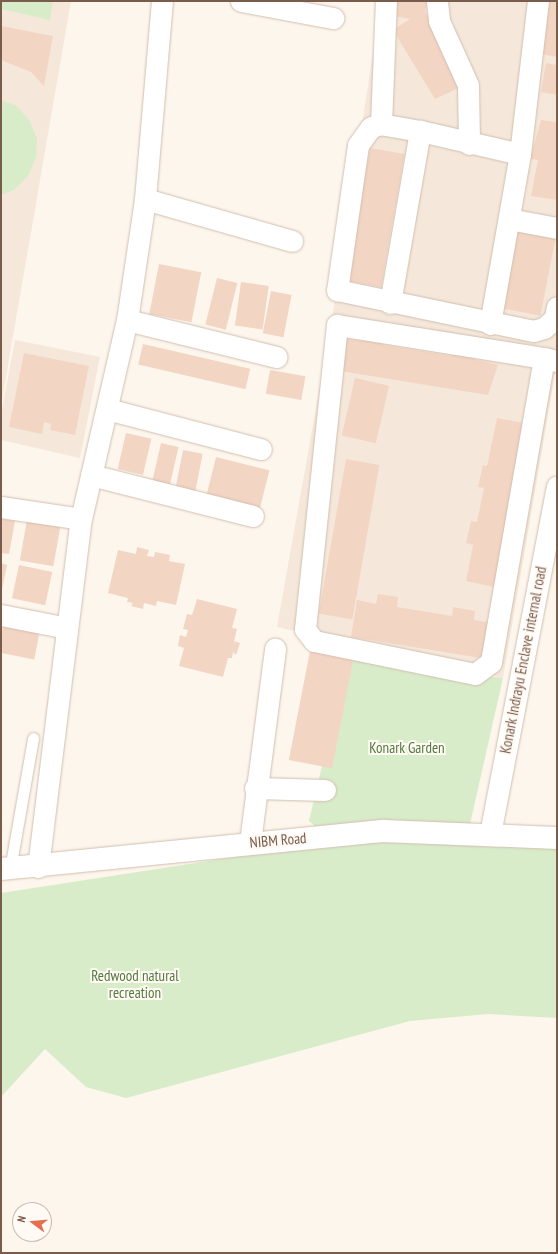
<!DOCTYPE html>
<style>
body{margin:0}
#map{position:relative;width:558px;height:1254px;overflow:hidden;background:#fdf6ec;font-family:"PT Sans Narrow",sans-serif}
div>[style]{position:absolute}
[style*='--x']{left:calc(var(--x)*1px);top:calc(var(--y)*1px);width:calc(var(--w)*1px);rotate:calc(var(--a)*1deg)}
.residential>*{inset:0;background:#f5e8da}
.green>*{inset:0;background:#d8ecc9}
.building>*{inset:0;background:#f3d5c3;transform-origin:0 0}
.roads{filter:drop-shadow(0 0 1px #d1beb0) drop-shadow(0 0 1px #d1beb0)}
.service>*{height:11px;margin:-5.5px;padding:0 5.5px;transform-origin:5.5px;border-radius:5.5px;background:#fff}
.minor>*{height:21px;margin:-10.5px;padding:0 10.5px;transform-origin:10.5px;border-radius:10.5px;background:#fff}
.secondary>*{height:22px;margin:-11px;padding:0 11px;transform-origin:11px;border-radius:11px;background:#fff}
span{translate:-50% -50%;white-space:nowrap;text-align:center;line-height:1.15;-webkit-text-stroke:4px #fffaf3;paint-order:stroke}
.street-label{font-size:15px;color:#7a5c4d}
.park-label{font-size:15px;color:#537a41}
.frame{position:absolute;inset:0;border:2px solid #7a5c4d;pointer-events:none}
.north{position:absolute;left:12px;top:1202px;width:40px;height:40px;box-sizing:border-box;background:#fffaf3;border:1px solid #cabbb1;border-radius:50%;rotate:286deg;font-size:11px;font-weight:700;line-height:16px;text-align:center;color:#7a5c4d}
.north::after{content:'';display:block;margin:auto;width:14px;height:18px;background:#e76f51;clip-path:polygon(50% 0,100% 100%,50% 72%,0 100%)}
</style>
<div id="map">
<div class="residential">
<div style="clip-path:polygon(1px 1px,71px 1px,1px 406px)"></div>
<div style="clip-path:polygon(381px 1px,557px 1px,557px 362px,503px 678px,277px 627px,333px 312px)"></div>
<div style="clip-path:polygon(15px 340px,100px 357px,80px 458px,1px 440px,1px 415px)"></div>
</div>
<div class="green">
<div style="clip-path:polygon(1px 1px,53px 1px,50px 20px,1px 9px)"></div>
<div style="clip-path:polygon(1px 100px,17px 106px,30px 121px,37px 139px,36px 158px,28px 176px,14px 190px,1px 195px)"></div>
<div style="clip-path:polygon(348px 656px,503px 678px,468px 833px,317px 828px,309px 821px)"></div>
<div style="clip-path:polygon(333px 842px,557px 846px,557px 1018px,488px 1014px,410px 1021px,126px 1098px,86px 1087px,45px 1049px,1px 1097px,1px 893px)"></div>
</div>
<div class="building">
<div style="clip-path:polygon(390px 1px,427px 1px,425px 11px,463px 86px,435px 99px,393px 30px,410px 19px,388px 15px)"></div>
<div style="clip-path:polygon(550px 1px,557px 1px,557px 57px,540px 54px)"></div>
<div style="clip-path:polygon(1px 26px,53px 36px,44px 86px,31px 72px,1px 60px)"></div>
<div style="clip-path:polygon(546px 63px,557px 65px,557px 95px,541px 92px)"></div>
<div style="clip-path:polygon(541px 120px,557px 122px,557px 200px,531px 196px,538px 160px,530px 159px)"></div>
<div style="left:370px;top:148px;width:35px;height:135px;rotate:10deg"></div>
<div style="left:518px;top:232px;width:38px;height:78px;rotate:11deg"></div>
<div style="left:159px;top:264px;width:43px;height:51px;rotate:11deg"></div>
<div style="left:217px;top:278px;width:21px;height:48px;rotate:14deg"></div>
<div style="left:241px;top:282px;width:28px;height:44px;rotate:8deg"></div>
<div style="left:271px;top:291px;width:21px;height:43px;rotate:11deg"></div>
<div style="clip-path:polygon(363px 332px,385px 335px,383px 345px,452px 356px,453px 349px,477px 353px,476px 360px,498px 365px,488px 395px,340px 371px,345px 339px,362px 341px)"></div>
<div style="left:143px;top:344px;width:110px;height:21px;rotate:13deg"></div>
<div style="clip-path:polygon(24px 353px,89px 366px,75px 435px,50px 430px,51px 424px,44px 422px,42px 434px,9px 427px)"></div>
<div style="left:270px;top:370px;width:36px;height:24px;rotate:10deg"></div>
<div style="left:355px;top:378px;width:35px;height:59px;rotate:13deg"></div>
<div style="clip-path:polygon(497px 418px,529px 424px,494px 587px,466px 581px,473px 545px,466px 543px,471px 521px,477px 522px,484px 488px,478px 487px,483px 465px,487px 466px)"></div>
<div style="left:126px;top:433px;width:26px;height:37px;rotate:13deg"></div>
<div style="left:161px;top:443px;width:18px;height:40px;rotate:13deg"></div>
<div style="left:183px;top:450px;width:20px;height:40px;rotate:11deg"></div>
<div style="left:216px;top:457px;width:55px;height:41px;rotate:14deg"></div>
<div style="left:346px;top:459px;width:34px;height:157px;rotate:10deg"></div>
<div style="clip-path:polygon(1px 518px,15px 521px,9px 554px,1px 553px)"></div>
<div style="left:27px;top:520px;width:34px;height:41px;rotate:10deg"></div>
<div style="clip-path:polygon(137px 547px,149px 550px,147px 556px,154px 557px,155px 552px,170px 555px,169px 561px,185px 564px,176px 605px,157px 601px,156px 606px,144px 603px,143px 609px,131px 606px,133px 603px,127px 602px,128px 598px,108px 593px,118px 550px,136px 554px)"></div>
<div style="clip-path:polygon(1px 563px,7px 565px,2px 589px,1px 589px)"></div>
<div style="left:19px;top:565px;width:34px;height:34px;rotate:12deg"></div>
<div style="clip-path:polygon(378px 594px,398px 597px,397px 607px,452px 616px,453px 607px,475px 611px,474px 620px,493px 623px,487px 659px,351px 637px,357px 600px,376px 604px)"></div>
<div style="clip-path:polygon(197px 599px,237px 609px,232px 628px,237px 629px,234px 641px,240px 643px,236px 655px,233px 652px,232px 658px,228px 658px,223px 677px,179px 666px,184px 648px,178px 646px,180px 635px,186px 637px,188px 630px,183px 629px,187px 614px,192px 615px)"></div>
<div style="left:4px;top:621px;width:37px;height:32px;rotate:11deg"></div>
<div style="left:310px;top:651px;width:44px;height:111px;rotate:11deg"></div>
</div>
<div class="roads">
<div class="service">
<div style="--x:10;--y:869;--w:133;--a:-80"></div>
</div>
<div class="minor">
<div style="--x:241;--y:1;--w:94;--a:10.5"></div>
<div style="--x:437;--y:1;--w:20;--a:84"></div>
<div style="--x:439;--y:21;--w:70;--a:65.6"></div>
<div style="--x:468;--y:85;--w:59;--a:89"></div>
<div style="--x:381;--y:124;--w:123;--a:-87.7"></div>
<div style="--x:520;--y:154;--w:103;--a:-167"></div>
<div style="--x:420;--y:131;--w:40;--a:-170"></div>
<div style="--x:381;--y:124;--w:10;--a:163"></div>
<div style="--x:371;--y:127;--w:22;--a:126"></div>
<div style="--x:358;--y:145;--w:147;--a:98.2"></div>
<div style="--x:337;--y:290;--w:200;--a:11.8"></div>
<div style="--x:533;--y:331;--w:11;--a:-15"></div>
<div style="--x:544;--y:328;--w:15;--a:-42"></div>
<div style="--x:555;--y:318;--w:11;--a:-80"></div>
<div style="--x:145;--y:199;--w:153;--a:15.9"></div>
<div style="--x:509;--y:219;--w:49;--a:10.6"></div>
<div style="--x:390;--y:303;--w:175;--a:-80.1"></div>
<div style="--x:127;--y:320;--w:154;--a:13.9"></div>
<div style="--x:490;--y:324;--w:173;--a:-80"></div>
<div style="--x:520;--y:154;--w:154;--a:-83.3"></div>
<div style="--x:544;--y:358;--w:309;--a:99.9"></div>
<div style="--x:491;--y:662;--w:20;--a:143"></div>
<div style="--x:475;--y:674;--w:164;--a:-168.4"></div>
<div style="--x:314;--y:641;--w:15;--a:-127"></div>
<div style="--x:305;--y:629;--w:306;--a:-84"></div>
<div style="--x:337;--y:325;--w:210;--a:9.1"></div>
<div style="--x:544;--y:358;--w:13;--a:13"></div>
<div style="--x:107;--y:409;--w:159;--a:14.6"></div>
<div style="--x:91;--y:475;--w:167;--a:14.2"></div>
<div style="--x:1;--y:507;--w:81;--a:8.5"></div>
<div style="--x:1;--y:615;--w:67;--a:11.1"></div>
<div style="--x:255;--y:788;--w:70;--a:1.6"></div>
<div style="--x:490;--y:834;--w:354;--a:-79.1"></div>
<div style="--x:250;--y:842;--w:195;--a:-82.6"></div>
<div style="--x:38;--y:867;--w:351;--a:-83"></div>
<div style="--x:81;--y:519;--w:204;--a:-77"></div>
<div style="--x:127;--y:320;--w:122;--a:-81.5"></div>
<div style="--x:145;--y:199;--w:199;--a:-85.1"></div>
</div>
<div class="secondary">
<div style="--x:1;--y:869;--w:385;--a:-5.7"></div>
<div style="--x:384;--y:831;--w:173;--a:2.3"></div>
</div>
</div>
<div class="street-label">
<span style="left:523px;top:660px;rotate:-79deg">Konark Indrayu Enclave internal road</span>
<span style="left:278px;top:840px;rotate:-5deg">NIBM Road</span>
</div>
<div class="park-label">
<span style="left:407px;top:748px">Konark Garden</span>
<span style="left:135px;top:984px">Redwood natural<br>recreation</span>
</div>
<div class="frame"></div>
<div class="north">N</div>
</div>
